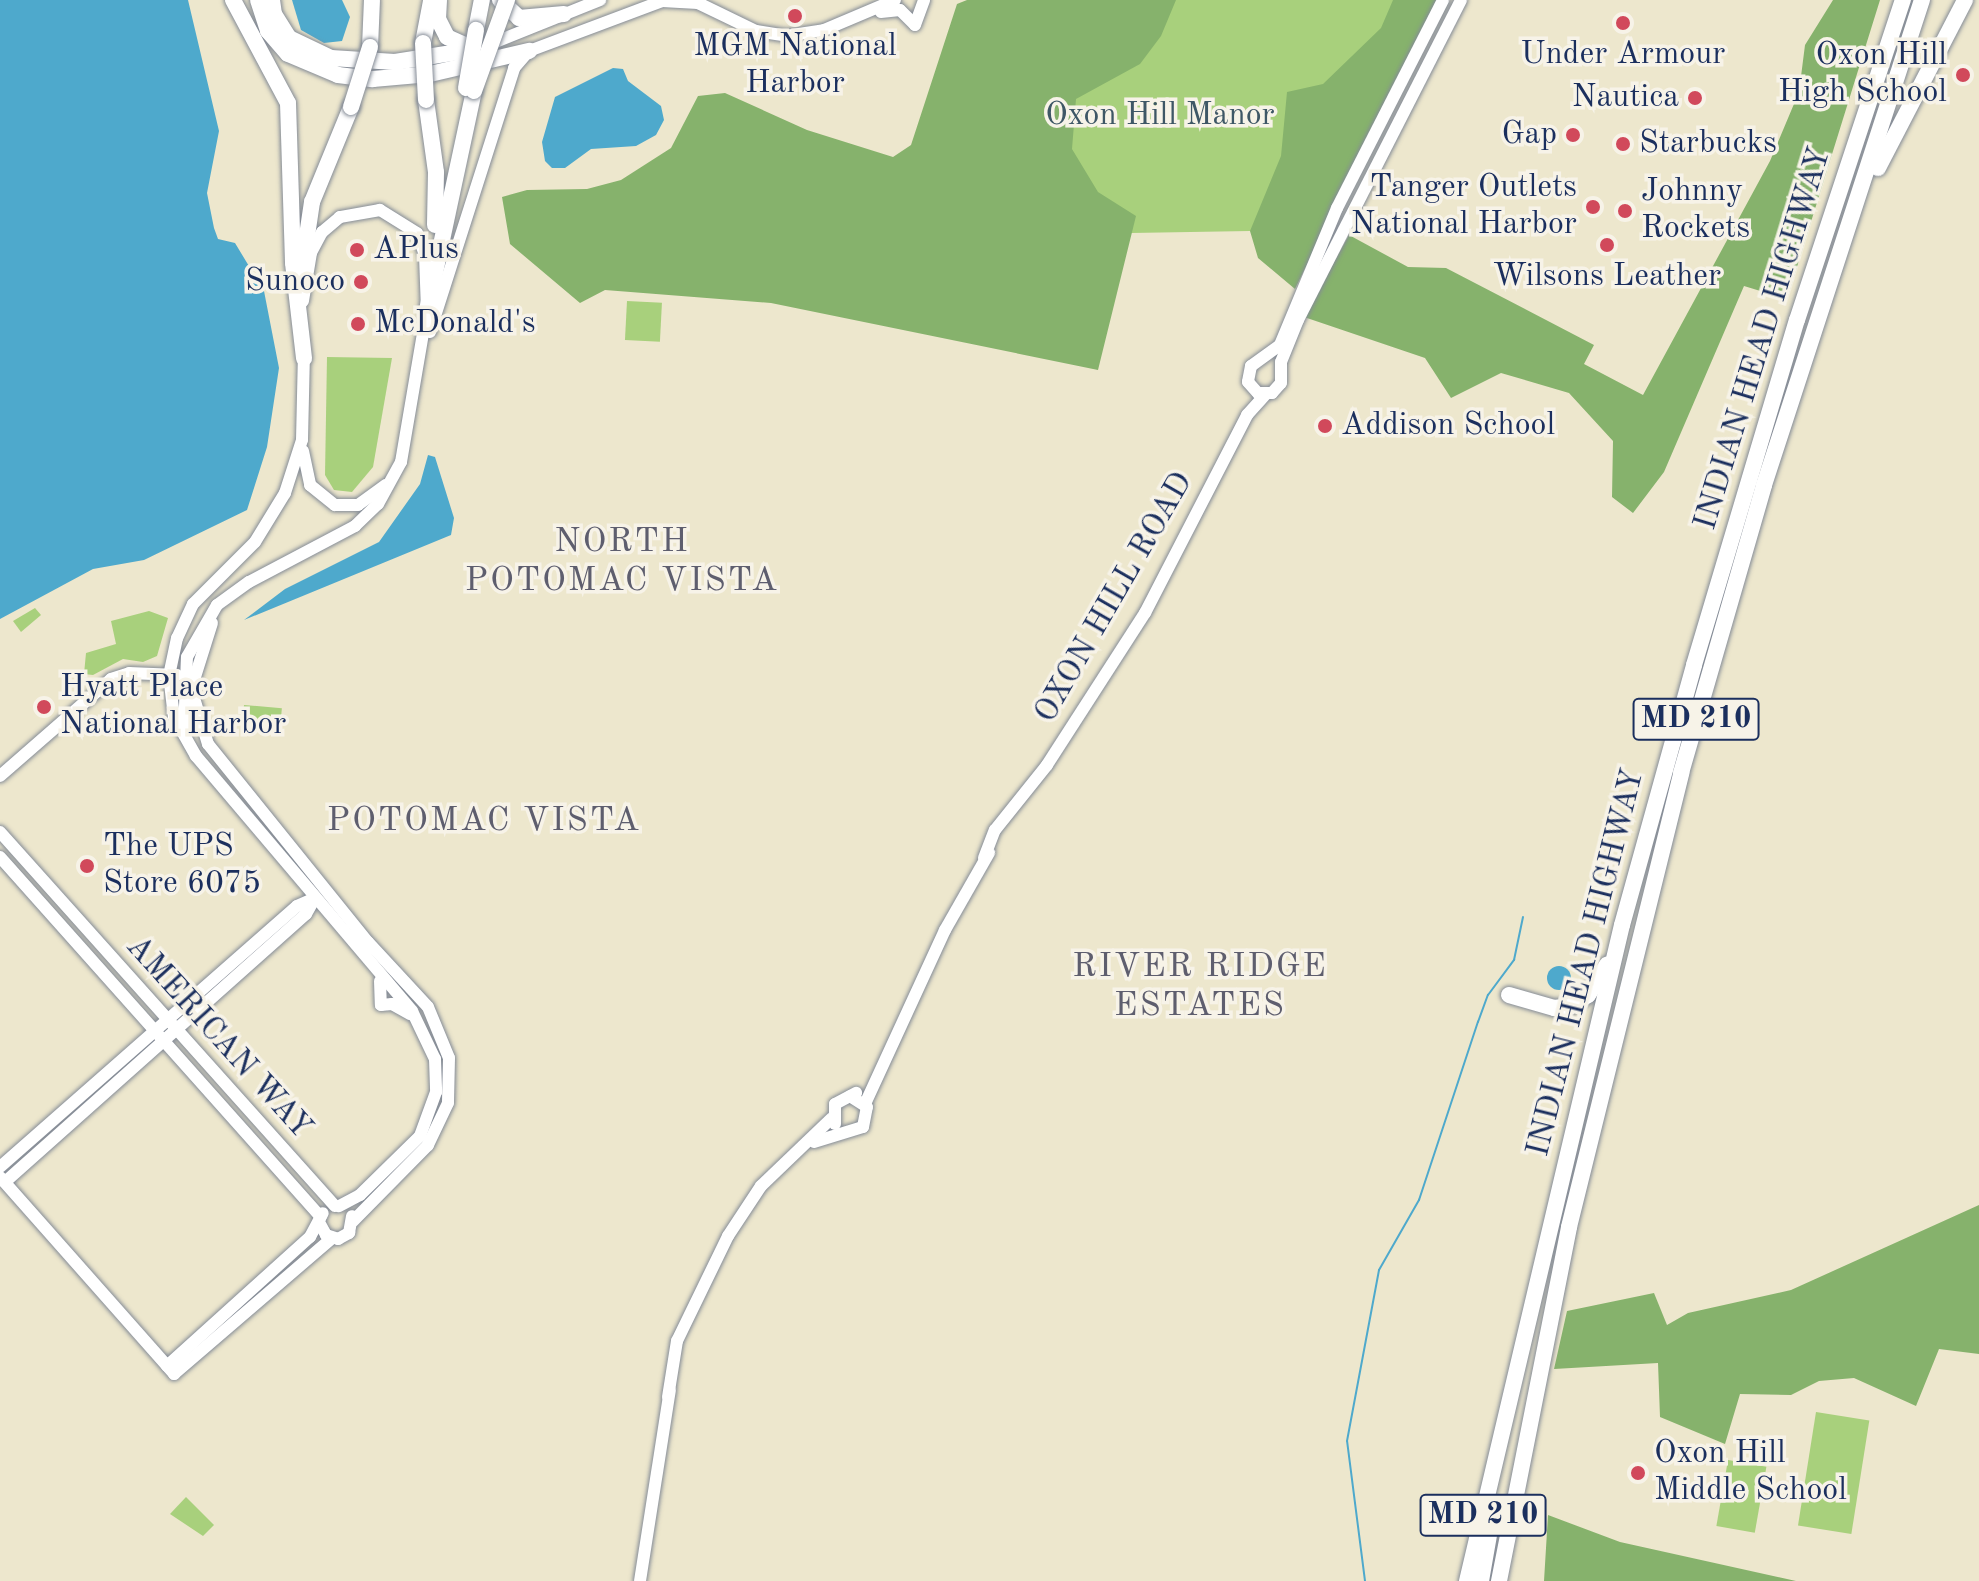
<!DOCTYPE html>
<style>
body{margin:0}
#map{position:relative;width:1979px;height:1581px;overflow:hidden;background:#ede7cd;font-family:"Old Standard TT",serif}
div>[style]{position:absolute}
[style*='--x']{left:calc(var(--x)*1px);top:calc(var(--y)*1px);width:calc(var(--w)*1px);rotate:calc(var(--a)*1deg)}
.green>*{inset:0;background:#a8d07c;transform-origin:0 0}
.forest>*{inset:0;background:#86b26c}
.water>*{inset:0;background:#4ea9cc}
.round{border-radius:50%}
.stream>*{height:2px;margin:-1px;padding:0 1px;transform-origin:1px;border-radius:1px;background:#4ea9cc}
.roads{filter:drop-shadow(0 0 2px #848b96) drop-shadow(0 0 2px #848b96)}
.secondary>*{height:12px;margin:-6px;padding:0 6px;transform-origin:6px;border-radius:6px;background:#fff}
.highway>*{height:16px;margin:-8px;padding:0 8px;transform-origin:8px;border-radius:8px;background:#fff}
.bridges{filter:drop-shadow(0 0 2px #848b96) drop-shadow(0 0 2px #848b96)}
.highway-bridge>*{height:16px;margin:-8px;padding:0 8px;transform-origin:8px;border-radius:8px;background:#fff}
.dots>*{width:22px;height:22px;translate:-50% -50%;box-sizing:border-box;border:4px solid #f7f3e8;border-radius:50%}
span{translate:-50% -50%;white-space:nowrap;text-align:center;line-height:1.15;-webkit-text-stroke:7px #f7f3e8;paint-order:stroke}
.shield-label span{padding:2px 6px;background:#f7f3e8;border:2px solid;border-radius:6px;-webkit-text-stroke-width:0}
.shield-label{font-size:30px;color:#1b2f5e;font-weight:700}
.poi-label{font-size:32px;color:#1b2f5e}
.right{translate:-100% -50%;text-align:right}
.left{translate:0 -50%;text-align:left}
.park-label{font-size:32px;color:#3e5766}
.street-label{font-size:32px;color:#1b2f5e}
.neighbourhood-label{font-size:34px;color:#5e5e6e;letter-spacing:2px}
</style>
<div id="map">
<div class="green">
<div style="clip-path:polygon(1027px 0,1436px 0,1313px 255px,1250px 231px,1131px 233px,1069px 202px)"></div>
<div style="left:627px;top:301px;width:35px;height:39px;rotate:3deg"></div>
<div style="clip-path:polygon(327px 357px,392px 358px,373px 467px,352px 492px,334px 490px,325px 475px)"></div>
<div style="clip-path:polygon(35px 608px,41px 615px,21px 632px,13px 621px)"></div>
<div style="clip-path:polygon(149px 611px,168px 618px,157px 656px,143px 662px,123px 659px,93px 675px,84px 674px,86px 653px,116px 644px,111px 621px)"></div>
<div style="left:244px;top:705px;width:38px;height:17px;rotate:5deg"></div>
<div style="left:1816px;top:1412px;width:54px;height:115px;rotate:9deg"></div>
<div style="left:1728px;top:1460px;width:39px;height:67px;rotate:10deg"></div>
<div style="clip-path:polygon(186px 1497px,214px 1525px,203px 1536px,170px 1514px)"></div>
</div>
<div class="forest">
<div style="clip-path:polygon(967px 0,1176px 0,1161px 36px,1140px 64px,1076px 99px,1072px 149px,1098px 192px,1136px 216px,1098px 370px,771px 303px,605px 290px,580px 303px,510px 244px,502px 197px,527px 190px,587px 189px,621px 180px,671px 148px,698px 96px,725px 93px,807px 130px,893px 157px,911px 145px,957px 4px)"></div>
<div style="clip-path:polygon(1393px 0,1436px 0,1295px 289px,1258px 258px,1250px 231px,1281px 156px,1287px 92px,1323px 84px,1381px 28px)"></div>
<div style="clip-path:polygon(1833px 0,1880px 0,1787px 299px,1744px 286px,1664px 472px,1633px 513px,1612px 497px,1613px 441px,1569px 393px,1501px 373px,1451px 398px,1425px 358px,1304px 317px,1349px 235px,1408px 267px,1446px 268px,1594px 345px,1584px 364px,1643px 395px,1770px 161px,1799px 92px,1805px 45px)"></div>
<div style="clip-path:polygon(1979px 1205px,1979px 1354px,1939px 1349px,1916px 1406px,1854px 1378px,1819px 1381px,1791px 1395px,1740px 1394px,1725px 1444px,1660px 1417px,1658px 1363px,1554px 1369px,1567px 1311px,1654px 1293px,1667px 1325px,1688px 1313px,1791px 1290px)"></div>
<div style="clip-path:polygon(1548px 1515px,1620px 1542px,1796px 1581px,1544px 1581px)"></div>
</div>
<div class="water">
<div style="clip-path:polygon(0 0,188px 0,219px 131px,207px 193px,214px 228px,218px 239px,235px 243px,264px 291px,279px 368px,267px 447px,247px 510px,144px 560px,93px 569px,0 619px)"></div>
<div style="clip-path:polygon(292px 0,342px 0,350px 17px,342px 41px,324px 43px,301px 30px)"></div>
<div style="clip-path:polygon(613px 68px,623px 69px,628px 81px,661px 106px,664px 120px,656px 135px,636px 146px,591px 149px,565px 168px,552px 168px,545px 161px,542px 142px,555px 97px)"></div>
<div style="clip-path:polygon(428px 455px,435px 457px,454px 518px,451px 535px,244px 620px,285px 589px,379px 542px,420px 484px)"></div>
<div class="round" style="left:1547px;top:966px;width:24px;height:24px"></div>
</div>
<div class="stream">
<div style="--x:1365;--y:1581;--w:141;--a:-97.3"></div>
<div style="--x:1347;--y:1441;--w:174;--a:-79.4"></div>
<div style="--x:1379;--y:1270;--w:81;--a:-60.3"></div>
<div style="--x:1419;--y:1200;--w:188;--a:-71.7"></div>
<div style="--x:1478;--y:1022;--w:29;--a:-70"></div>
<div style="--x:1488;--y:995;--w:44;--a:-53.4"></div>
<div style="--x:1514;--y:960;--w:44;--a:-78.2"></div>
</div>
<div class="roads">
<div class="secondary">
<div style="--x:1443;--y:0;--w:233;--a:117"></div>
<div style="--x:1337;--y:208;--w:148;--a:112.6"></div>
<div style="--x:1280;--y:345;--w:36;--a:144"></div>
<div style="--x:1251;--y:366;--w:16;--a:101"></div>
<div style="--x:1248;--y:382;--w:15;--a:48"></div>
<div style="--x:1258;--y:393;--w:14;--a:0"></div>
<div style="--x:1272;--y:393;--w:13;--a:-48"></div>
<div style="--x:1281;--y:383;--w:21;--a:-90"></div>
<div style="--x:1281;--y:362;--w:45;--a:-68"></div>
<div style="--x:1298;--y:320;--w:359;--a:-63"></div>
<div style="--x:881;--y:12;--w:19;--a:-6"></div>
<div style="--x:900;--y:10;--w:21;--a:45"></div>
<div style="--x:915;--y:25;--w:27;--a:-70"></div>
<div style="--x:488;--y:45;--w:121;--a:-21.9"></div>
<div style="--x:430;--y:332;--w:277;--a:-72.3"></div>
<div style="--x:514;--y:68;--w:23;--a:-49"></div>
<div style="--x:529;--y:51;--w:142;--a:-20.6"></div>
<div style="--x:662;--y:1;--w:36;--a:3"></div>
<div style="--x:698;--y:3;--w:64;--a:25.8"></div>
<div style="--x:756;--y:31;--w:30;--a:9"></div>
<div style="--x:786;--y:36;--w:38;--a:-9"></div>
<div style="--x:824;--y:30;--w:77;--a:-22.9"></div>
<div style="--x:304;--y:352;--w:88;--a:91.3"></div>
<div style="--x:302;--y:440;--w:56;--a:107.8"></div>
<div style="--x:285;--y:493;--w:57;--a:121.5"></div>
<div style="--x:255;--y:542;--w:88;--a:135"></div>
<div style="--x:193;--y:604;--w:38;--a:115"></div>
<div style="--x:177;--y:638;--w:38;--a:102"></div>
<div style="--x:169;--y:675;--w:42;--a:83.2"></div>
<div style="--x:174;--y:717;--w:45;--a:60.6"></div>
<div style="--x:196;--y:756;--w:334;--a:49.7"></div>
<div style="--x:412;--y:1011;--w:53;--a:64.4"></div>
<div style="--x:435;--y:1059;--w:33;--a:88"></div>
<div style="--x:436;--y:1092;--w:47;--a:110"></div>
<div style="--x:420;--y:1136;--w:84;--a:135.5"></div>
<div style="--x:360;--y:1195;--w:24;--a:152"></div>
<div style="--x:303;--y:451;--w:35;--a:78"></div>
<div style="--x:310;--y:485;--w:32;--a:39"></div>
<div style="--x:335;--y:505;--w:23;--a:0"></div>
<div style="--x:358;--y:505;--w:34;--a:-36"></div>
<div style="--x:212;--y:623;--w:57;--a:107.5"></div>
<div style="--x:195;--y:677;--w:21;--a:93"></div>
<div style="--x:194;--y:698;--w:48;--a:73.1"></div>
<div style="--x:208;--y:744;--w:255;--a:51.1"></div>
<div style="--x:368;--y:942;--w:88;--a:47.3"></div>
<div style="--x:428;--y:1007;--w:55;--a:67.6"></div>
<div style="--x:449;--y:1058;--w:45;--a:91.3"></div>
<div style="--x:448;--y:1103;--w:47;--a:115.5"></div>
<div style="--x:428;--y:1145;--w:107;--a:134.6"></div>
<div style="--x:184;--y:731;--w:74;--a:-87.7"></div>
<div style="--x:187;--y:657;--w:60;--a:-60"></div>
<div style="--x:217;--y:605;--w:39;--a:-36"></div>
<div style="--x:249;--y:582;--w:120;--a:-27.8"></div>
<div style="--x:355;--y:526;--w:32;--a:-44"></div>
<div style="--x:378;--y:504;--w:48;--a:-61.3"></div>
<div style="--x:401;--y:462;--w:154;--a:-80.3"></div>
<div style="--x:427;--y:310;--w:55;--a:-92.1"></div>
<div style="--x:425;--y:255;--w:23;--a:-110"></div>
<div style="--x:417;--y:233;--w:44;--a:-148.1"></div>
<div style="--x:380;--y:210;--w:41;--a:170.1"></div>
<div style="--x:340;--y:217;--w:23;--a:140"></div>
<div style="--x:322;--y:232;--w:24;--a:118"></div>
<div style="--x:311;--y:253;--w:49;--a:99.5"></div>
<div style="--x:0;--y:776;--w:147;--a:-41.1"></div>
<div style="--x:111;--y:679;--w:19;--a:-18"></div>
<div style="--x:129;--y:673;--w:48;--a:2.4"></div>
<div style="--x:0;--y:832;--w:502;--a:48.15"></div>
<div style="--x:0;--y:857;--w:482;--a:48.3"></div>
<div style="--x:984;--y:858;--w:30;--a:-69"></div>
<div style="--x:995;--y:830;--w:83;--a:-51.3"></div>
<div style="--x:1047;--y:765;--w:181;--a:-57.2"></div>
<div style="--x:1145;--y:613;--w:223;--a:-62.7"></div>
<div style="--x:1247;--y:415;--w:27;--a:-48"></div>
<div style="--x:380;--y:981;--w:24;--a:88"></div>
<div style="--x:381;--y:1005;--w:11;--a:-5"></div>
<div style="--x:392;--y:1004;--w:21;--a:29"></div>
<div style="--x:865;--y:1104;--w:192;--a:-65.3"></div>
<div style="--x:945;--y:930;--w:89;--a:-60.3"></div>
<div style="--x:835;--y:1124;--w:20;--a:-90"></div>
<div style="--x:835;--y:1104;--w:24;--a:-28"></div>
<div style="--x:814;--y:1142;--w:51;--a:-17"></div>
<div style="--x:863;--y:1127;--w:20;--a:-79"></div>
<div style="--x:867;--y:1107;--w:20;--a:-147"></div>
<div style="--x:0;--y:1167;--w:395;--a:-41.3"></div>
<div style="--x:297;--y:906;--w:20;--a:-24"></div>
<div style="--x:0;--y:1177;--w:263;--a:48.5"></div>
<div style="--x:174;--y:1374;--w:208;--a:-40.7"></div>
<div style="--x:5;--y:1182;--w:403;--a:-41.7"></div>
<div style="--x:306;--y:914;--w:18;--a:-61"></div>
<div style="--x:320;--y:1224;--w:13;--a:61"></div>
<div style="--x:326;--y:1235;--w:13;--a:18"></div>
<div style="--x:338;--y:1239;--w:13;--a:-29"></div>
<div style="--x:349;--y:1233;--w:17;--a:-80"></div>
<div style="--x:167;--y:1366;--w:193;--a:-42.1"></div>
<div style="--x:310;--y:1237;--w:27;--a:-62"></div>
<div style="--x:668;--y:1397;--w:57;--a:-80.9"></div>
<div style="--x:677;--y:1341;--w:117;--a:-64.1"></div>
<div style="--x:728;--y:1236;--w:60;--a:-56.6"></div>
<div style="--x:761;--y:1186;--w:98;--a:-43.8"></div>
<div style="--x:640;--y:1581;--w:193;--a:-81.1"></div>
</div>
<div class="highway">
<div style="--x:233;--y:0;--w:117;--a:61.9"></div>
<div style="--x:288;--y:103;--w:160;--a:88.2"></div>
<div style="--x:293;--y:263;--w:96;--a:83.4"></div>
<div style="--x:258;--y:0;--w:33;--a:72"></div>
<div style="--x:268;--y:31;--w:30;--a:49"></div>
<div style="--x:288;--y:54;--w:54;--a:22.8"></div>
<div style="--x:338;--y:75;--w:35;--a:7"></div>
<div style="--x:373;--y:79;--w:57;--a:-5"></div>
<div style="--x:430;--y:74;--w:102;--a:-13.1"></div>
<div style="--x:272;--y:0;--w:14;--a:82"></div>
<div style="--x:274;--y:14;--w:28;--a:58"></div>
<div style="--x:289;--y:38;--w:47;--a:25.5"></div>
<div style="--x:331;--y:58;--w:64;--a:3.6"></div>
<div style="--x:395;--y:62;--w:82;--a:-9.1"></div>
<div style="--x:439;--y:0;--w:19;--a:93"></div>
<div style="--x:438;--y:19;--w:20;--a:63"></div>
<div style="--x:447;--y:37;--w:30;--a:24"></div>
<div style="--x:500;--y:0;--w:26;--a:43"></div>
<div style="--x:519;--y:18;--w:45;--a:-5.1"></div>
<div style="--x:476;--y:30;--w:31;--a:-79"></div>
<div style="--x:423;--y:43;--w:43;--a:-79.2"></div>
<div style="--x:370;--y:47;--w:47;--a:-87.6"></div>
<div style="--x:426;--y:100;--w:73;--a:82.1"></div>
<div style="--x:436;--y:172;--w:53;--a:91.1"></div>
<div style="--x:1878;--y:168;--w:189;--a:-62.6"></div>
<div style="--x:302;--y:269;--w:68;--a:-81.5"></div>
<div style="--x:312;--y:202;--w:103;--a:-67.7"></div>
<div style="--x:427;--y:310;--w:224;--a:-77.9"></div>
<div style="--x:1509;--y:995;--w:47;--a:16.1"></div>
<div style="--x:1554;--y:1008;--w:17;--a:-7"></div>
<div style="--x:1571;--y:1006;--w:20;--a:-33"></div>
<div style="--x:1588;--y:995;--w:36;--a:-58"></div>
<div style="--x:1467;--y:1581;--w:674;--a:-76.71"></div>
<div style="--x:1622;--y:925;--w:270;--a:-74.5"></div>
<div style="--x:1694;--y:665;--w:360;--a:-73.4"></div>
<div style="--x:1797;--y:320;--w:337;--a:-71.7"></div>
<div style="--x:1481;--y:1581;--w:64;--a:-80.1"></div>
<div style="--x:1499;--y:1581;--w:361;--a:-78.8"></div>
<div style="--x:1569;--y:1227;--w:468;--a:-76.1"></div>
<div style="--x:1681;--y:773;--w:300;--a:-73.9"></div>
<div style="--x:1764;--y:485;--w:510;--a:-71.96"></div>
</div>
</div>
<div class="bridges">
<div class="highway-bridge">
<div style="--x:423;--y:43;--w:57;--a:87"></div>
<div style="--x:466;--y:88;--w:59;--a:-80.2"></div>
<div style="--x:474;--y:91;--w:97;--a:-70.1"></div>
<div style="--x:351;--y:107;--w:63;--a:-72.4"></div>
</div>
</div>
<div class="dots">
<div style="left:795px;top:16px;background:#d1495b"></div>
<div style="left:1623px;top:23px;background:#d1495b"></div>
<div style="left:1963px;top:75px;background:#d1495b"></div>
<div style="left:1695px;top:98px;background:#d1495b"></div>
<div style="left:1573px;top:135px;background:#d1495b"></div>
<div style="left:1623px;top:144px;background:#d1495b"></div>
<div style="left:1593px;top:207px;background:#d1495b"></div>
<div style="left:1625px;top:211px;background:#d1495b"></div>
<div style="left:1607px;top:245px;background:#d1495b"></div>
<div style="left:357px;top:250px;background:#d1495b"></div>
<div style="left:361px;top:282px;background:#d1495b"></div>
<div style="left:358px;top:324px;background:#d1495b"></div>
<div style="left:1325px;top:426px;background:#d1495b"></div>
<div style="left:44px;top:707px;background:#d1495b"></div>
<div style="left:87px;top:866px;background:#d1495b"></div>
<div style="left:1638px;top:1473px;background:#d1495b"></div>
</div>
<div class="shield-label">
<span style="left:1696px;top:719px">MD 210</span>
<span style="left:1483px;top:1515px">MD 210</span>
</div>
<div class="poi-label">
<span style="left:795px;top:66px">MGM National<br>Harbor</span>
<span style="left:1623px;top:55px">Under Armour</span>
<span class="right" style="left:1947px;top:75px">Oxon Hill<br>High School</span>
<span class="right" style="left:1679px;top:98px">Nautica</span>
<span class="right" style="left:1557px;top:135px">Gap</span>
<span class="left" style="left:1639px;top:144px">Starbucks</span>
<span class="right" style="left:1577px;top:207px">Tanger Outlets<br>National Harbor</span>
<span class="left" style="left:1641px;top:211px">Johnny<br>Rockets</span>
<span class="left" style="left:373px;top:250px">APlus</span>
<span style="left:1607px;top:277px">Wilsons Leather</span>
<span class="right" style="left:345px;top:282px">Sunoco</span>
<span class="left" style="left:374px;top:324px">McDonald's</span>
<span class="left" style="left:1341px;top:426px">Addison School</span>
<span class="left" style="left:60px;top:707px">Hyatt Place<br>National Harbor</span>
<span class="left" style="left:103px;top:866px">The UPS<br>Store 6075</span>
<span class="left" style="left:1654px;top:1473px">Oxon Hill<br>Middle School</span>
</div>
<div class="park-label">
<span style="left:1160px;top:116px">Oxon Hill Manor</span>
</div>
<div class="street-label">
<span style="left:1764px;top:339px;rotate:-73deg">INDIAN HEAD HIGHWAY</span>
<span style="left:1115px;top:598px;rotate:-60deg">OXON HILL ROAD</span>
<span style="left:1587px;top:963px;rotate:-76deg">INDIAN HEAD HIGHWAY</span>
<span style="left:218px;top:1038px;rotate:48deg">AMERICAN WAY</span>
</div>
<div class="neighbourhood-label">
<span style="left:622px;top:562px">NORTH<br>POTOMAC VISTA</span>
<span style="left:484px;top:822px">POTOMAC VISTA</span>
<span style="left:1200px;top:987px">RIVER RIDGE<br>ESTATES</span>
</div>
</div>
